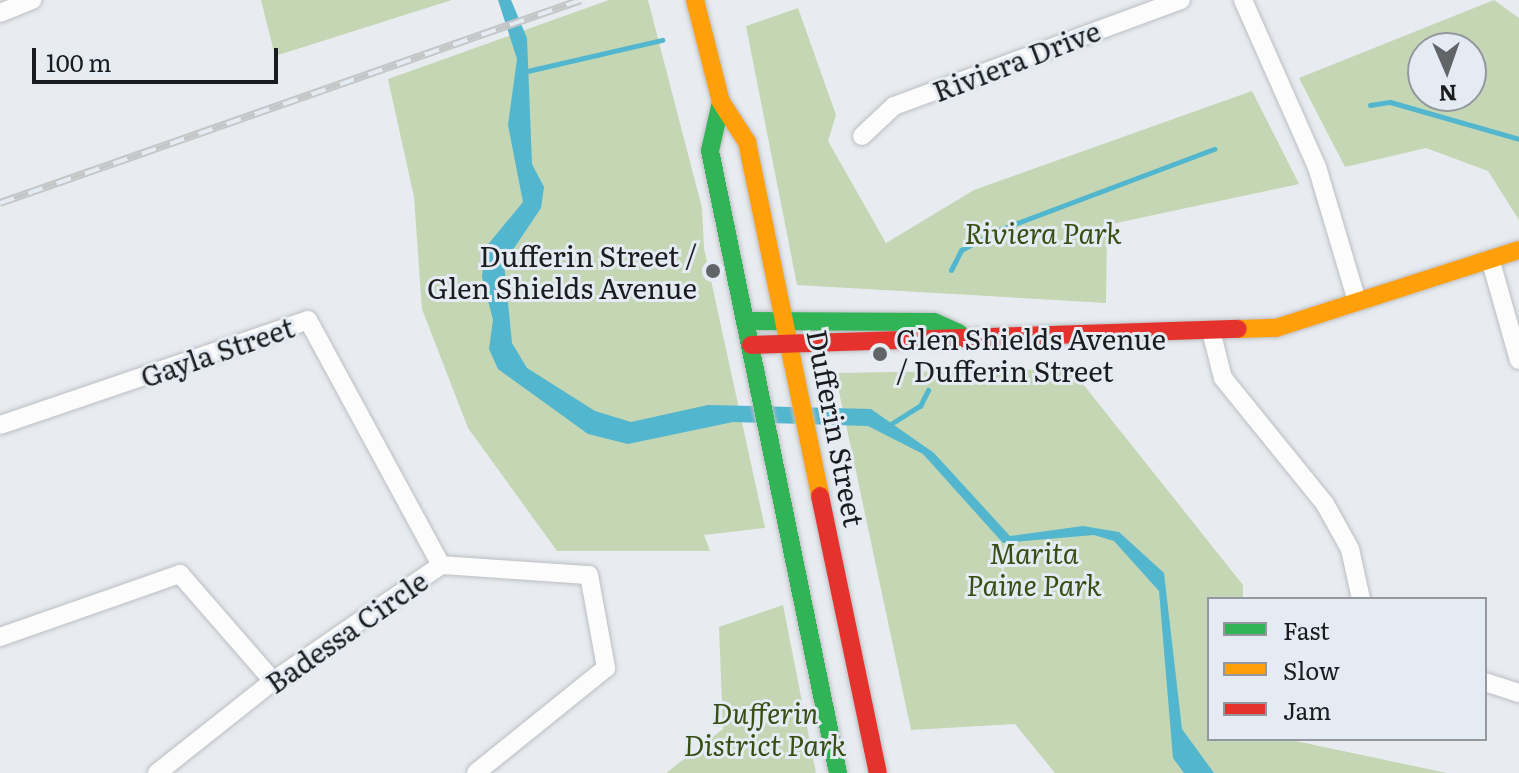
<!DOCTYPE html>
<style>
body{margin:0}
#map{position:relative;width:1519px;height:773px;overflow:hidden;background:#e8ecf0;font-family:Literata,serif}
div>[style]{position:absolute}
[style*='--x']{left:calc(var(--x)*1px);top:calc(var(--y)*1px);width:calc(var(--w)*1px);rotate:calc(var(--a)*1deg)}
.green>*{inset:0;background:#c4d6b4}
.water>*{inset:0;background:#51b6ce}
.stream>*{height:5px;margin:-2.5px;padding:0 2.5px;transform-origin:2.5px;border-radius:2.5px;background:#51b6ce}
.roads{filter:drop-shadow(0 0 2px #bbbec2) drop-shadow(0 0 2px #bbbec2)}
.street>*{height:18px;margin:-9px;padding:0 9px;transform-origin:9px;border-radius:9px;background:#fcfcfd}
.fast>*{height:18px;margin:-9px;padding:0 9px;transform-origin:9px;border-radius:9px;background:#30b455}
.slow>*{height:18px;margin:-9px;padding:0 9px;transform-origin:9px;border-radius:9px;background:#ff9f0a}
.jam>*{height:18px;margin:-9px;padding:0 9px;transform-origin:9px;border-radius:9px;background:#e5322d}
.rail>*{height:8px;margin-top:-4px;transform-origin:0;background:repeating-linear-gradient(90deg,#e5ebf3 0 15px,#c5c6c7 0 30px);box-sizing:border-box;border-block:2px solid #c5c6c7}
.dots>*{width:22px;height:22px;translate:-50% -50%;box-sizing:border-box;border:4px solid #e5ebf3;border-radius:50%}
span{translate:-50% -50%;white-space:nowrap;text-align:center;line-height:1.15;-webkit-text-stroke:6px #e5ebf3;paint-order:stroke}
.street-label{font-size:28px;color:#1a1c1f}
.park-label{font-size:28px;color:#384e14;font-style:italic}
.poi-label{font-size:28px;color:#1a1c1f}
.right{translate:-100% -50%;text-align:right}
.left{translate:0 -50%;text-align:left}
.legend{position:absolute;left:1207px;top:597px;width:280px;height:144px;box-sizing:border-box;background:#e5ebf3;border:2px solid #94989e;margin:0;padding:10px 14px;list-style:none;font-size:24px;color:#1a1c1f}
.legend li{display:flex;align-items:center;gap:16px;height:40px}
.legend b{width:40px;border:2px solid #94989e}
.north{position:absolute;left:1407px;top:32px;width:80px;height:80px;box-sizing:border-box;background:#e5ebf3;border:2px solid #94989e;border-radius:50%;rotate:178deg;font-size:22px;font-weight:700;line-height:32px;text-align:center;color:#1a1c1f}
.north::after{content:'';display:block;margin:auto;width:28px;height:36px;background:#626568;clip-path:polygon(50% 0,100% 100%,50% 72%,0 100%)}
.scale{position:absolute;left:32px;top:48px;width:246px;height:36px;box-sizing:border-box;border:4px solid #1a1c1f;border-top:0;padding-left:10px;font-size:24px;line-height:28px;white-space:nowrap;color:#1a1c1f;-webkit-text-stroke:6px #e5ebf3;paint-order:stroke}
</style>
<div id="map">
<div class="green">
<div style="clip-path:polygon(261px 0,452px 0,275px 56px)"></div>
<div style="clip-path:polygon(609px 0,648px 0,702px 208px,704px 248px,765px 528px,704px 535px,710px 551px,557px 551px,468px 428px,422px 309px,414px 197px,388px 79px)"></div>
<div style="clip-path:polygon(evenodd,1494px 0,1519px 18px,1519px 220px,1488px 171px,1426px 148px,1345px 167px,1299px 78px,1494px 0,1423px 48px,1471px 48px,1471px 96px,1423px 96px,1423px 48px)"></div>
<div style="clip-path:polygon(798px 8px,836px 115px,828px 141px,886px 243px,974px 190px,1252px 91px,1299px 184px,1107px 225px,1106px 303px,797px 285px,746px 26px)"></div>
<div style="clip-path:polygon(1071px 369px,1243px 585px,1243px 599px,1209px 599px,1209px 739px,1286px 739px,1447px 773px,1055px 773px,1015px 724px,911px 730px,835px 373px)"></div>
<div style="clip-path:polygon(783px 605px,816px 773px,666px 773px,723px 729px,719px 627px)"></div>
</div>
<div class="water">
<div style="clip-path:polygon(498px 0,511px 0,527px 38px,532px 164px,544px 187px,541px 208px,504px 263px,512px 343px,527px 368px,595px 411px,631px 422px,708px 405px,871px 409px,934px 453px,1010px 536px,1083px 526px,1119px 532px,1164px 573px,1182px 729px,1214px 773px,1184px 773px,1173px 758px,1159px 591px,1114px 541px,1094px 535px,1003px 543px,923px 454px,868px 426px,733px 422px,628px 444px,588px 434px,498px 369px,489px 349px,493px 320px,482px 277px,485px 248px,523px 202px,508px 125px,517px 59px)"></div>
</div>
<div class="stream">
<div style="--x:523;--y:72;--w:143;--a:-13"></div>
<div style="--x:1370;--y:105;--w:20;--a:-9"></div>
<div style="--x:1390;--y:102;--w:134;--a:16"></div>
<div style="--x:951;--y:270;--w:22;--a:-63"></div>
<div style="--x:961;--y:250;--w:45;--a:-27.7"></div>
<div style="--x:1001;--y:229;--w:228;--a:-20.6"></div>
<div style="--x:889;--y:425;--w:36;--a:-32"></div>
<div style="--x:920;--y:406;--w:18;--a:-63"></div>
</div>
<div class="roads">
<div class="street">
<div style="--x:1243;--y:0;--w:183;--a:66.1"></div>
<div style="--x:1317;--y:167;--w:140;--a:73.4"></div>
<div style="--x:0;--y:13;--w:35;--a:-22"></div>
<div style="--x:862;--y:136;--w:44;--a:-43.2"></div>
<div style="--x:894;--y:106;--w:306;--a:-20.3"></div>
<div style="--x:1491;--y:262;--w:102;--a:74.1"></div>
<div style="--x:1212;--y:335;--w:44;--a:75.7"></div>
<div style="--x:1223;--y:378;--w:162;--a:51"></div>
<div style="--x:1325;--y:504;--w:51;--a:60.9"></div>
<div style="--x:1350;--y:549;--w:51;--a:77.6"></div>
<div style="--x:0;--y:425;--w:325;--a:-18.8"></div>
<div style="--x:308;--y:320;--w:279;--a:61.5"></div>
<div style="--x:0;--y:637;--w:191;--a:-19.3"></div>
<div style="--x:180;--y:574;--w:142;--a:49"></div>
<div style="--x:1485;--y:682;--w:36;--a:18"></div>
<div style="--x:157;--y:773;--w:148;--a:-38.4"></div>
<div style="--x:273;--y:681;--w:204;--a:-34.6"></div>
<div style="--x:441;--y:565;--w:148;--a:3.9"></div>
<div style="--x:589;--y:575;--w:95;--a:79.6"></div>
<div style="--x:606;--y:668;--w:167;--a:141.1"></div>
</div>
<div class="fast">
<div style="--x:721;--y:102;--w:50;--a:102.7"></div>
<div style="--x:710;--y:151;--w:635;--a:78.37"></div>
<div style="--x:746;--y:321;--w:188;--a:0.3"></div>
<div style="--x:934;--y:322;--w:27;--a:24"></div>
</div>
<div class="slow">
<div style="--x:695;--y:0;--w:105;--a:75.7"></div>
<div style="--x:721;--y:102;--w:48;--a:57"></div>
<div style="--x:747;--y:142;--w:361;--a:78.3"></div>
<div style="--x:1238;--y:329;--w:38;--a:-2"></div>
<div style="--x:1276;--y:328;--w:255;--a:-17.8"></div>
</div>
<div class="jam">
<div style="--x:751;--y:345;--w:487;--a:-1.9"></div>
<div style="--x:820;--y:496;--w:283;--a:78.2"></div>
</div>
</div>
<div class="rail">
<div style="--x:0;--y:203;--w:615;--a:-19.26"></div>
</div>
<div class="dots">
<div style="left:713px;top:271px;background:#626568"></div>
<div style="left:880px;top:354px;background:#626568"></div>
</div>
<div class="street-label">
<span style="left:1016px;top:60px;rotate:-21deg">Riviera Drive</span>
<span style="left:217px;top:351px;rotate:-19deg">Gayla Street</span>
<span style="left:837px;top:428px;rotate:79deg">Dufferin Street</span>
<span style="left:346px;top:631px;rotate:-35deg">Badessa Circle</span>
</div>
<div class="park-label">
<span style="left:1043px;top:232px">Riviera Park</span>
<span style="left:1034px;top:568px">Marita<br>Paine Park</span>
<span style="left:765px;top:728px">Dufferin<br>District Park</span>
</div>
<div class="poi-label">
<span class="right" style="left:697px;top:271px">Dufferin Street /<br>Glen Shields Avenue</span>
<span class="left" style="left:896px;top:354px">Glen Shields Avenue<br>/ Dufferin Street</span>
</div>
<ul class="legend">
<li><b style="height:10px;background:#30b455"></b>Fast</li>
<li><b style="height:10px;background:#ff9f0a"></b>Slow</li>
<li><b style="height:10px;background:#e5322d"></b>Jam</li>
</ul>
<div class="north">N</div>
<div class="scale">100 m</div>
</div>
